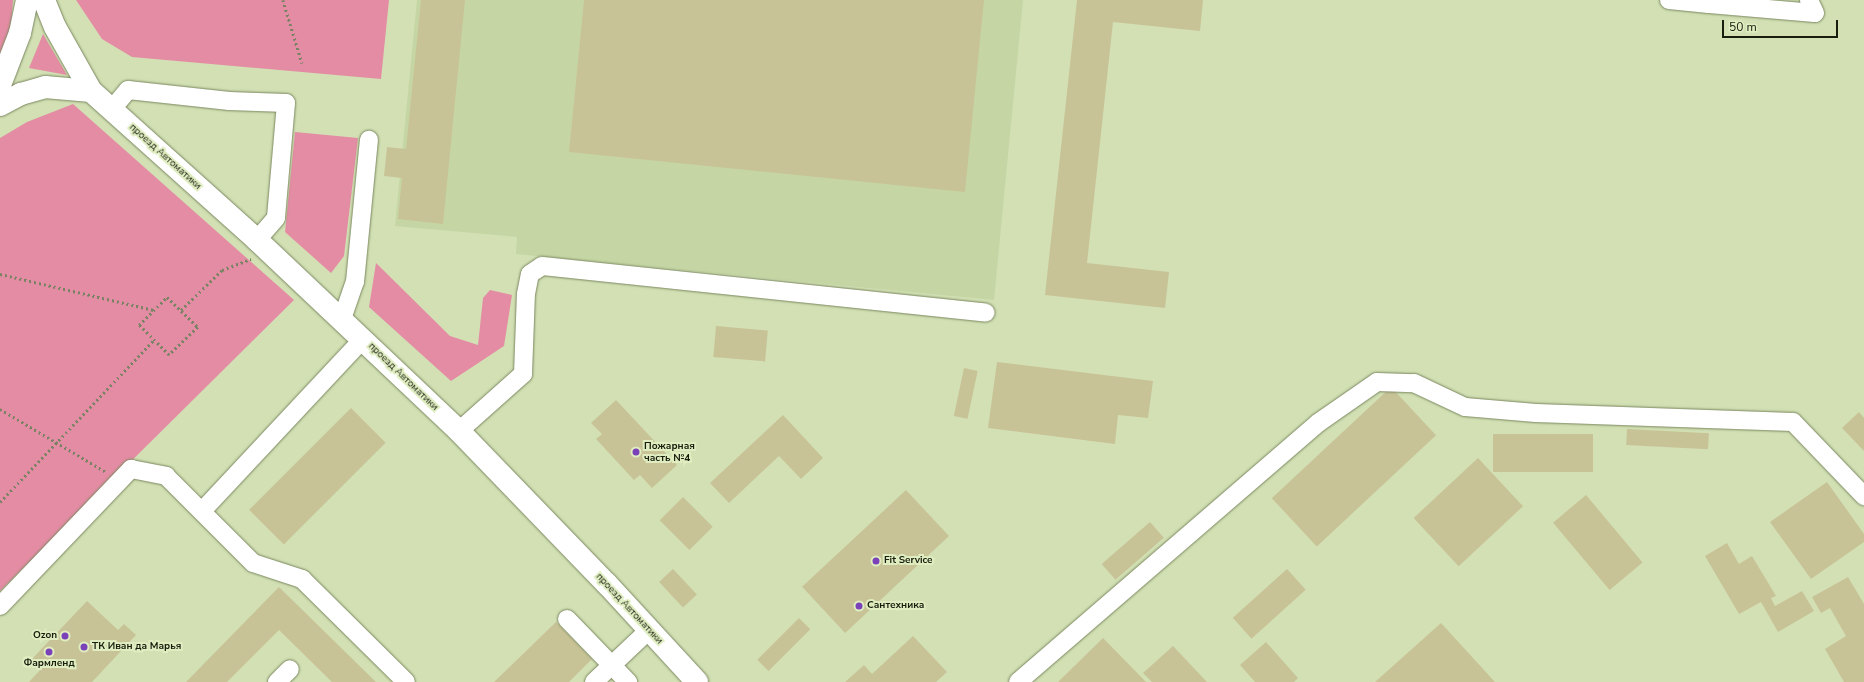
<!DOCTYPE html>
<meta charset="utf-8">
<style>
body{margin:0}
#map{position:relative;width:1864px;height:682px;overflow:hidden;background:#d2e0b4;font-family:"Nunito Sans",sans-serif}
div>[style]{position:absolute}
[style*='--x']{left:calc(var(--x)*1px);top:calc(var(--y)*1px);width:calc(var(--w)*1px);rotate:calc(var(--a)*1deg)}
.built>*{inset:0;background:#c5d6a4}
.green>*{inset:0;background:#e38ca4}
.building>*{inset:0;background:#c8c397;transform-origin:0 0}
.path>*{height:2.5px;margin-top:-1.25px;transform-origin:0;background:repeating-linear-gradient(90deg,#798364 0 2px,transparent 0 5px)}
.roads{filter:drop-shadow(0 0 1px #7b875f) drop-shadow(0 0 1px #7b875f)}
.minor>*{height:18px;margin:-9px;padding:0 9px;transform-origin:9px;border-radius:9px;background:#fff}
.major>*{height:22px;margin:-11px;padding:0 11px;transform-origin:11px;border-radius:11px;background:#fff}
.dots>*{width:11px;height:11px;translate:-50% -50%;box-sizing:border-box;border:2px solid #dfedc1;border-radius:50%}
span{translate:-50% -50%;white-space:nowrap;text-align:center;line-height:1.15;-webkit-text-stroke:4px #dfedc1;paint-order:stroke}
.street-label{font-size:10px;color:#181d0d}
.poi-label{font-size:10px;color:#181d0d;font-weight:700}
.left{translate:0 -50%;text-align:left}
.right{translate:-100% -50%;text-align:right}
.scale{position:absolute;left:1722px;top:20px;width:116px;height:18px;box-sizing:border-box;border:2px solid #181d0d;border-top:0;padding-left:5px;font-size:12px;line-height:14px;white-space:nowrap;color:#181d0d;-webkit-text-stroke:3px #dfedc1;paint-order:stroke}
</style>
<div id="map">
<div class="built">
<div style="clip-path:polygon(417px 0,1023px 0,994px 300px,516px 254px,517px 237px,395px 226px)"></div>
</div>
<div class="green">
<div style="clip-path:polygon(0 0,13px 0,11px 26px,0 62px)"></div>
<div style="clip-path:polygon(76px 0,389px 0,381px 79px,132px 57px,102px 39px)"></div>
<div style="clip-path:polygon(43px 34px,67px 75px,29px 68px)"></div>
<div style="clip-path:polygon(73px 104px,294px 300px,0 591px,0 138px,27px 122px)"></div>
<div style="clip-path:polygon(295px 132px,358px 138px,344px 256px,331px 273px,285px 232px)"></div>
<div style="clip-path:polygon(376px 263px,450px 336px,478px 345px,483px 298px,490px 290px,512px 295px,504px 346px,451px 381px,369px 307px)"></div>
</div>
<div class="building">
<div style="clip-path:polygon(421px 0,465px 0,443px 224px,398px 219px,402px 178px,384px 176px,387px 147px,406px 149px)"></div>
<div style="clip-path:polygon(584px 0,984px 0,965px 192px,569px 152px)"></div>
<div style="clip-path:polygon(1077px 0,1203px 0,1200px 31px,1113px 22px,1087px 263px,1169px 272px,1165px 308px,1045px 295px)"></div>
<div style="left:716px;top:326px;width:52px;height:31px;rotate:5deg"></div>
<div style="clip-path:polygon(997px 362px,1153px 381px,1148px 418px,1118px 415px,1115px 444px,988px 428px)"></div>
<div style="left:964px;top:368px;width:14px;height:49px;rotate:12deg"></div>
<div style="left:1391px;top:387px;width:66px;height:163px;rotate:47deg"></div>
<div style="clip-path:polygon(616px 400px,677px 465px,652px 488px,640px 475px,634px 480px,596px 439px,602px 434px,591px 423px)"></div>
<div style="left:351px;top:408px;width:49px;height:144px;rotate:45deg"></div>
<div style="clip-path:polygon(1859px 412px,1864px 418px,1864px 451px,1842px 428px)"></div>
<div style="clip-path:polygon(783px 415px,823px 458px,801px 479px,779px 456px,729px 503px,710px 483px)"></div>
<div style="left:1627px;top:429px;width:82px;height:16px;rotate:3deg"></div>
<div style="left:1493px;top:434px;width:100px;height:38px"></div>
<div style="left:1478px;top:458px;width:66px;height:88px;rotate:47deg"></div>
<div style="clip-path:polygon(1827px 482px,1864px 534px,1864px 542px,1811px 579px,1770px 522px)"></div>
<div style="left:906px;top:490px;width:63px;height:142px;rotate:47deg"></div>
<div style="left:1586px;top:495px;width:88px;height:43px;rotate:50deg"></div>
<div style="left:683px;top:497px;width:42px;height:33px;rotate:45deg"></div>
<div style="left:1150px;top:522px;width:21px;height:64px;rotate:49deg"></div>
<div style="clip-path:polygon(1727px 543px,1739px 564px,1752px 556px,1776px 596px,1771px 598px,1775px 606px,1802px 591px,1814px 611px,1778px 632px,1761px 602px,1739px 614px,1705px 556px)"></div>
<div style="left:673px;top:569px;width:35px;height:19px;rotate:47deg"></div>
<div style="left:1287px;top:569px;width:28px;height:73px;rotate:48deg"></div>
<div style="clip-path:polygon(1848px 577px,1864px 604px,1864px 682px,1844px 682px,1825px 649px,1846px 636px,1830px 608px,1821px 613px,1812px 597px)"></div>
<div style="clip-path:polygon(279px 587px,376px 682px,332px 682px,279px 630px,227px 682px,186px 682px)"></div>
<div style="clip-path:polygon(87px 601px,118px 630px,124px 624px,136px 635px,92px 682px,29px 682px,42px 668px,32px 659px)"></div>
<div style="left:799px;top:618px;width:16px;height:59px;rotate:45deg"></div>
<div style="clip-path:polygon(556px 622px,592px 659px,569px 682px,494px 682px)"></div>
<div style="clip-path:polygon(1441px 623px,1495px 682px,1375px 682px)"></div>
<div style="clip-path:polygon(913px 636px,947px 672px,936px 682px,845px 682px,864px 665px,872px 674px)"></div>
<div style="clip-path:polygon(1103px 638px,1146px 682px,1058px 682px)"></div>
<div style="clip-path:polygon(1266px 642px,1298px 678px,1294px 682px,1255px 682px,1240px 665px)"></div>
<div style="clip-path:polygon(1173px 646px,1207px 682px,1152px 682px,1143px 673px)"></div>
</div>
<div class="path">
<div style="--x:283;--y:0;--w:66;--a:73.2"></div>
<div style="--x:0;--y:274;--w:158;--a:13.2"></div>
<div style="--x:167;--y:297;--w:43;--a:44.1"></div>
<div style="--x:198;--y:327;--w:40;--a:136"></div>
<div style="--x:169;--y:355;--w:42;--a:-135"></div>
<div style="--x:139;--y:325;--w:40;--a:-45"></div>
<div style="--x:181;--y:310;--w:57;--a:-44.3"></div>
<div style="--x:222;--y:270;--w:31;--a:-21"></div>
<div style="--x:0;--y:409;--w:123;--a:30.7"></div>
<div style="--x:0;--y:502;--w:224;--a:-46.5"></div>
</div>
<div class="roads">
<div class="minor">
<div style="--x:1669;--y:0;--w:40;--a:5.7"></div>
<div style="--x:1709;--y:4;--w:4;--a:-90"></div>
<div style="--x:1709;--y:4;--w:106;--a:4.9"></div>
<div style="--x:1815;--y:13;--w:14;--a:-115"></div>
<div style="--x:112;--y:109;--w:25;--a:-50"></div>
<div style="--x:128;--y:90;--w:102;--a:6.2"></div>
<div style="--x:229;--y:101;--w:57;--a:2"></div>
<div style="--x:286;--y:103;--w:115;--a:95"></div>
<div style="--x:276;--y:218;--w:29;--a:131"></div>
<div style="--x:342;--y:319;--w:39;--a:-71"></div>
<div style="--x:355;--y:282;--w:143;--a:-84.4"></div>
<div style="--x:459;--y:431;--w:86;--a:-41.7"></div>
<div style="--x:523;--y:374;--w:80;--a:-87.9"></div>
<div style="--x:526;--y:294;--w:20;--a:-79"></div>
<div style="--x:530;--y:274;--w:14;--a:-34"></div>
<div style="--x:542;--y:266;--w:446;--a:6"></div>
<div style="--x:202;--y:511;--w:236;--a:-46.9"></div>
<div style="--x:0;--y:606;--w:190;--a:-46.3"></div>
<div style="--x:131;--y:469;--w:36;--a:11"></div>
<div style="--x:166;--y:476;--w:123;--a:45"></div>
<div style="--x:253;--y:563;--w:52;--a:18.1"></div>
<div style="--x:302;--y:579;--w:146;--a:44.7"></div>
<div style="--x:567;--y:619;--w:88;--a:45.9"></div>
<div style="--x:277;--y:682;--w:18;--a:-45"></div>
<div style="--x:594;--y:682;--w:76;--a:-43.4"></div>
<div style="--x:1018;--y:682;--w:396;--a:-40.8"></div>
<div style="--x:1318;--y:423;--w:72;--a:-34.8"></div>
<div style="--x:1377;--y:382;--w:37;--a:2"></div>
<div style="--x:1414;--y:383;--w:56;--a:25.2"></div>
<div style="--x:1465;--y:407;--w:71;--a:4.8"></div>
<div style="--x:1536;--y:413;--w:257;--a:2"></div>
<div style="--x:1793;--y:422;--w:103;--a:46.2"></div>
</div>
<div class="major">
<div style="--x:44;--y:0;--w:29;--a:68"></div>
<div style="--x:55;--y:27;--w:73;--a:60.6"></div>
<div style="--x:91;--y:91;--w:223;--a:41.9"></div>
<div style="--x:257;--y:240;--w:278;--a:43.4"></div>
<div style="--x:459;--y:431;--w:213;--a:46"></div>
<div style="--x:607;--y:584;--w:133;--a:47.4"></div>
<div style="--x:0;--y:85;--w:56;--a:-69"></div>
<div style="--x:20;--y:33;--w:34;--a:-78"></div>
<div style="--x:0;--y:105;--w:24;--a:-28"></div>
<div style="--x:21;--y:94;--w:25;--a:-16"></div>
<div style="--x:45;--y:87;--w:46;--a:5"></div>
</div>
</div>
<div class="dots">
<div style="left:636px;top:452px;background:#7a41b8"></div>
<div style="left:876px;top:561px;background:#7a41b8"></div>
<div style="left:859px;top:606px;background:#7a41b8"></div>
<div style="left:65px;top:636px;background:#7a41b8"></div>
<div style="left:84px;top:647px;background:#7a41b8"></div>
<div style="left:49px;top:652px;background:#7a41b8"></div>
</div>
<div class="street-label">
<span style="left:165px;top:157px;rotate:42deg">проезд Автоматики</span>
<span style="left:403px;top:377px;rotate:44deg">проезд Автоматики</span>
<span style="left:629px;top:609px;rotate:47deg">проезд Автоматики</span>
</div>
<div class="poi-label">
<span class="left" style="left:644px;top:452px">Пожарная<br>часть №4</span>
<span class="left" style="left:884px;top:561px">Fit Service</span>
<span class="left" style="left:867px;top:606px">Сантехника</span>
<span class="right" style="left:57px;top:636px">Ozon</span>
<span class="left" style="left:92px;top:647px">ТК Иван да Марья</span>
<span style="left:49px;top:664px">Фармленд</span>
</div>
<div class="scale">50 m</div>
</div>
